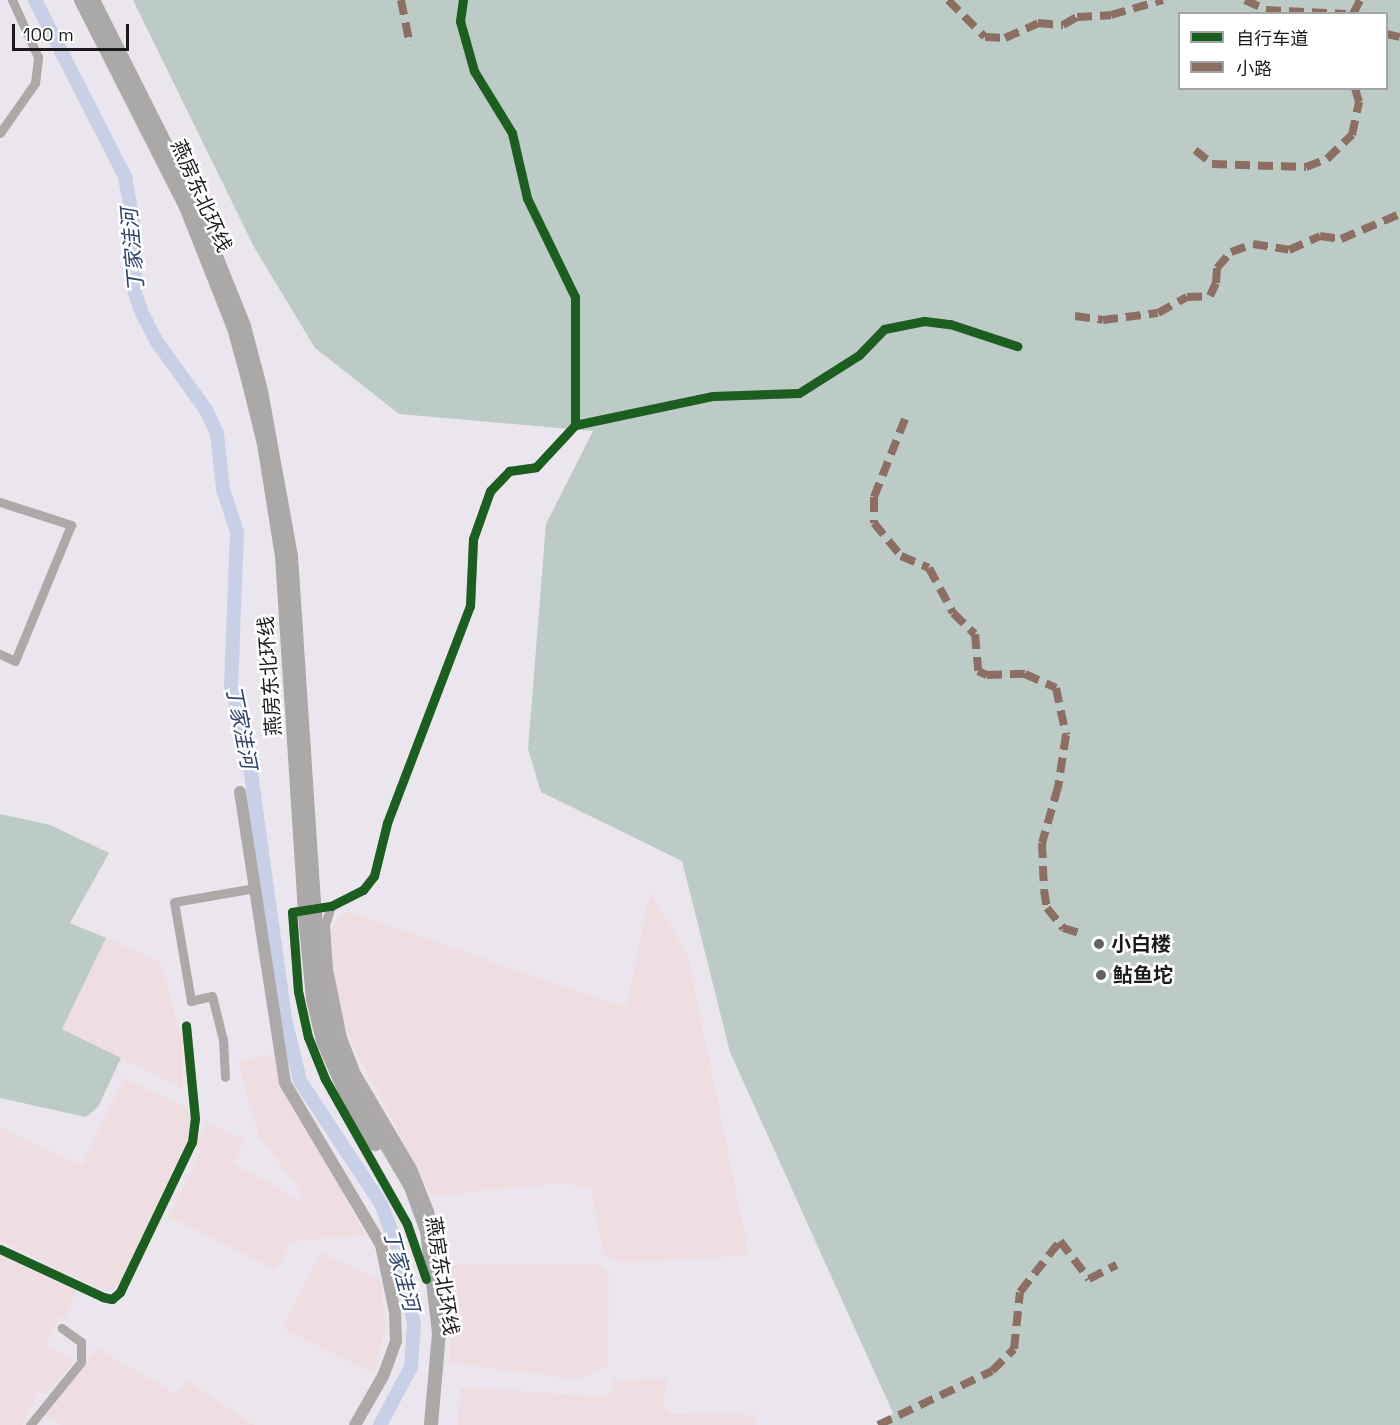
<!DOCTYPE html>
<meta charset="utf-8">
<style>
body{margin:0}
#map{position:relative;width:1400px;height:1425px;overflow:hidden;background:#ebe6ee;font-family:"Space Grotesk","Noto Sans SC",sans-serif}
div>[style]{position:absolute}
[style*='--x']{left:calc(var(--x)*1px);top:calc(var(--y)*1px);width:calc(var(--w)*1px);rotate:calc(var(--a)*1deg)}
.industrial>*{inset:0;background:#eedde1}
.forest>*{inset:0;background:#bccbc6}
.river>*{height:14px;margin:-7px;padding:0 7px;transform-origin:7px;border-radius:7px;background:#c7d0e6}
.minor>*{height:9px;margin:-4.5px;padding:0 4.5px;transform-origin:4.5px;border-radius:4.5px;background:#aca9a8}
.tertiary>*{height:12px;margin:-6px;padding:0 6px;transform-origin:6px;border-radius:6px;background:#aca9a8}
.secondary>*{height:14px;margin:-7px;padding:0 7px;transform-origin:7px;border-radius:7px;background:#aba8a8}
.secondary-bridge>*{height:14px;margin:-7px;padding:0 7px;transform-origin:7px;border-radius:7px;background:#aba8a8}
.quiet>*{height:8px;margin-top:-4px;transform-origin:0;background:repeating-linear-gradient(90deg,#8d6e63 0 15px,transparent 0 23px)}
.cycleway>*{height:9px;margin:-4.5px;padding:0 4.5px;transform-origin:4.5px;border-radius:4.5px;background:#1b5e20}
.dots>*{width:16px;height:16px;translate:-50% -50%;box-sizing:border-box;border:3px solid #fff;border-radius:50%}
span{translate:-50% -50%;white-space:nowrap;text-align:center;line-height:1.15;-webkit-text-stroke:5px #fff;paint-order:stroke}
.street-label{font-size:20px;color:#1c191d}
.poi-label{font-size:20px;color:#1c191d;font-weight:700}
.left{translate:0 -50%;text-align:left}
.water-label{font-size:21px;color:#2e446a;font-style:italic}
.legend{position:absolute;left:1178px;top:12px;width:210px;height:78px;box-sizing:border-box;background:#fff;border:2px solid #a4a3a5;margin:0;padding:8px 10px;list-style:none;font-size:18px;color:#1c191d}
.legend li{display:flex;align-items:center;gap:12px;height:30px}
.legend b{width:30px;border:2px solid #a4a3a5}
.scale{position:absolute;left:12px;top:24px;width:117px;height:27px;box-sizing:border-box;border:3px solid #1c191d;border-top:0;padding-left:8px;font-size:18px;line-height:21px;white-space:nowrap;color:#1c191d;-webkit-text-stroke:4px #fff;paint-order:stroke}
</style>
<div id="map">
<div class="industrial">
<div style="clip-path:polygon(650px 892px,688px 956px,749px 1255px,624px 1263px,603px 1254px,591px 1188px,561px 1183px,432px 1196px,351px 1042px,336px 996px,330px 930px,346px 911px,626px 1008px)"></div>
<div style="clip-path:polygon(106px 938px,160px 962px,183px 1042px,183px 1089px,62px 1029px)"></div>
<div style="clip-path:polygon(274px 1054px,281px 1086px,366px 1235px,290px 1242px,276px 1270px,169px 1217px,202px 1149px,194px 1146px,207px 1122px,245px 1140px,233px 1163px,295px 1198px,304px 1209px,300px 1191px,258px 1134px,238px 1061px)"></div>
<div style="clip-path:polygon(124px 1078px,186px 1107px,191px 1121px,187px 1140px,119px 1285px,105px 1291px,0 1241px,0 1127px,82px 1166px)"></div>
<div style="clip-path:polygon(321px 1252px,380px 1280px,386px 1327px,373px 1373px,282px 1328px)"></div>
<div style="clip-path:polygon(0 1255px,77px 1291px,64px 1319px,59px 1317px,46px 1345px,72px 1358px,72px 1364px,46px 1393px,39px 1391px,22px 1425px,0 1425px)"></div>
<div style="clip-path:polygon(452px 1265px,600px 1265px,609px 1274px,608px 1365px,579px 1380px,449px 1362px,451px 1337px,444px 1312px,443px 1278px)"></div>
<div style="clip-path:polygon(96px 1348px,177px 1395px,188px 1381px,254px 1425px,61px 1425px,45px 1416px)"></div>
<div style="clip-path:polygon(666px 1379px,664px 1407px,673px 1414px,757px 1415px,756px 1425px,458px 1425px,460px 1387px,609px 1397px,614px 1380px)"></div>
</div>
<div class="forest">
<div style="clip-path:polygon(evenodd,133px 0,1400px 0,1400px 1425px,884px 1425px,893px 1413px,730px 1052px,682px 861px,541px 792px,528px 749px,546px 524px,593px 431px,399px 414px,315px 348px,254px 247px,133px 0,1180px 14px,1386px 14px,1386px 88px,1180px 88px,1180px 14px)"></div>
<div style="clip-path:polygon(0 814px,50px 825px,109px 853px,70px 923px,106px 938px,62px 1029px,121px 1058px,98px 1107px,86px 1117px,0 1098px)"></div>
</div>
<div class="river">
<div style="--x:35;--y:0;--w:199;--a:63"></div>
<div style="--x:125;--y:177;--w:57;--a:79.9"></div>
<div style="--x:135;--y:233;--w:60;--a:90"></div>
<div style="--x:135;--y:293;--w:21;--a:71"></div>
<div style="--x:142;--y:313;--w:29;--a:63"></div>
<div style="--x:155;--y:339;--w:87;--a:54.3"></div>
<div style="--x:206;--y:410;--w:26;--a:65"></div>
<div style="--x:217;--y:434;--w:55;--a:83.8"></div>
<div style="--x:223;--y:489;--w:45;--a:72"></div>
<div style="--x:237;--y:532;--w:154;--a:92.2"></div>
<div style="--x:231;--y:686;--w:60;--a:74.6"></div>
<div style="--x:247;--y:744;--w:278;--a:82.1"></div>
<div style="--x:285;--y:1019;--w:64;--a:76.4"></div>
<div style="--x:300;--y:1081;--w:147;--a:56.6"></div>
<div style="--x:381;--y:1204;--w:56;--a:69"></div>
<div style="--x:401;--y:1256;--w:69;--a:79.2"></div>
<div style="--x:414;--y:1324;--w:43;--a:94"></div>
<div style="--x:411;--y:1367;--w:66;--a:118.1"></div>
</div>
<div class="minor">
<div style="--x:0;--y:133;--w:61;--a:-55"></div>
<div style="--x:35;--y:83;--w:26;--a:-83"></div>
<div style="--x:38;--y:57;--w:63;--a:-114.5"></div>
<div style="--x:575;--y:425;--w:141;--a:-11.9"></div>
<div style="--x:713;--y:396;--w:86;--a:-2"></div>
<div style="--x:799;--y:393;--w:71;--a:-32.3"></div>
<div style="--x:859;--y:355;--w:36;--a:-46"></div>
<div style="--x:884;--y:329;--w:41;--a:-11.3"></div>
<div style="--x:924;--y:321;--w:26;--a:7"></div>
<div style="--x:950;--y:324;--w:71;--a:18.2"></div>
<div style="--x:0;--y:502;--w:75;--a:17.9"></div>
<div style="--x:71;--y:525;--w:147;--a:112.4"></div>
<div style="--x:15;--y:661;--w:17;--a:-155"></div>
<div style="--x:331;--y:906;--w:20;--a:108"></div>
<div style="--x:325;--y:925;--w:44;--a:86.1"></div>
<div style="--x:328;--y:969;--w:69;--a:78.4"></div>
<div style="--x:342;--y:1037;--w:39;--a:69"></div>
<div style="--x:356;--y:1073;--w:110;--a:59.5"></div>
<div style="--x:412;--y:1168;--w:46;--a:68.4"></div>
<div style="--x:429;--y:1211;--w:22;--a:80"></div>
<div style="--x:225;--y:1077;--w:37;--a:-93"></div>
<div style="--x:223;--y:1040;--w:45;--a:-104"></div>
<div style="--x:212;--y:996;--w:22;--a:167"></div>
<div style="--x:191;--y:1001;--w:100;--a:-99.7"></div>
<div style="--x:174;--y:902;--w:82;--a:-9.8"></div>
<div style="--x:0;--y:1249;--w:114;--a:25"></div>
<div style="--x:103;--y:1297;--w:9;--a:13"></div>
<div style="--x:112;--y:1299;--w:11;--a:-41"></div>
<div style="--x:120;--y:1292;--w:166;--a:-64.4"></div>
<div style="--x:192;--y:1142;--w:23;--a:-83"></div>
<div style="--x:195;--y:1119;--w:94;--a:-95.5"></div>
<div style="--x:426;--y:1279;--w:58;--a:-109.1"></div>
<div style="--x:407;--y:1224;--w:167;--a:-119.5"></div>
<div style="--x:325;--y:1079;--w:45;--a:-112"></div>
<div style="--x:308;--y:1037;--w:47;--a:-102.3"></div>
<div style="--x:298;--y:991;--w:79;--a:-94.3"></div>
<div style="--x:292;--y:912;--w:39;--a:-9"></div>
<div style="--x:331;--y:906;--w:36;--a:-27"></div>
<div style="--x:363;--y:890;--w:18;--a:-52"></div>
<div style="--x:374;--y:876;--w:55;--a:-76.2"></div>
<div style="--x:387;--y:823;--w:232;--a:-69.1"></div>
<div style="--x:470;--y:606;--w:67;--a:-87.4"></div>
<div style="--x:473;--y:539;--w:51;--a:-70.5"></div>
<div style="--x:490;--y:491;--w:28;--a:-46"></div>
<div style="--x:509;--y:471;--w:27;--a:-8"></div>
<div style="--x:536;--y:467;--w:57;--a:-47.1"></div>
<div style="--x:575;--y:425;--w:128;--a:-90"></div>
<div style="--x:575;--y:297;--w:110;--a:-115.9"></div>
<div style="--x:527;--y:198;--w:67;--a:-103"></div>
<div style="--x:512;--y:133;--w:73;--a:-121.5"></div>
<div style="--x:474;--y:71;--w:52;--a:-105.6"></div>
<div style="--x:460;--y:21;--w:21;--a:-82"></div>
<div style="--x:30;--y:1425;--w:81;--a:-51"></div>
<div style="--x:81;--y:1362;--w:20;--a:-90"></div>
<div style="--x:81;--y:1342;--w:24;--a:-144"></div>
</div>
<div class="tertiary">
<div style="--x:240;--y:792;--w:294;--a:81.2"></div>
<div style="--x:285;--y:1083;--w:188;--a:59.3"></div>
<div style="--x:381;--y:1245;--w:68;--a:78.2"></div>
<div style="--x:395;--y:1312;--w:29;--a:88"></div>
<div style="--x:396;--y:1341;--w:37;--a:110"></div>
<div style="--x:383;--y:1376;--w:56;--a:119.7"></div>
</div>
<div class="secondary">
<div style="--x:315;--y:914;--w:65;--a:85.6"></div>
<div style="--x:320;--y:979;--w:61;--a:77.8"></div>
<div style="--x:333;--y:1039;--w:69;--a:66"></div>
<div style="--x:361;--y:1102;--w:99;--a:59.5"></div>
<div style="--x:411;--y:1187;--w:47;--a:70"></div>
<div style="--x:427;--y:1231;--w:103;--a:83.3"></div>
<div style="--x:439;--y:1333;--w:92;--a:95"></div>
<div style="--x:305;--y:916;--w:83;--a:84.5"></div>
<div style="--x:313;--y:999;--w:43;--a:76.6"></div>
<div style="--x:323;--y:1041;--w:70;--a:66.4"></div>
<div style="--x:351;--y:1105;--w:46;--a:58.4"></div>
</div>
<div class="secondary-bridge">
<div style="--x:81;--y:0;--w:232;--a:63.1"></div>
<div style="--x:186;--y:207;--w:130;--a:68.4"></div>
<div style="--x:234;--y:328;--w:57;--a:74.7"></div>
<div style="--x:249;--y:383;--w:63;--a:76.2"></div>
<div style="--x:264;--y:444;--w:113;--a:80.9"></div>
<div style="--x:282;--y:556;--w:361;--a:86.3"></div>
<div style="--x:93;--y:0;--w:223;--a:63.3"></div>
<div style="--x:193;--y:199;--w:137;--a:68.1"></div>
<div style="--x:244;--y:326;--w:67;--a:75.3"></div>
<div style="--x:261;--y:391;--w:168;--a:79.7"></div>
<div style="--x:291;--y:556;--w:359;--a:86.2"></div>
</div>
<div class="quiet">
<div style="--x:401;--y:0;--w:46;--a:78.7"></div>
<div style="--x:948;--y:0;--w:52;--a:45"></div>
<div style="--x:985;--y:37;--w:20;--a:3"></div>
<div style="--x:1005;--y:38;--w:36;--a:-24"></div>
<div style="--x:1038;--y:23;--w:25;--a:5"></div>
<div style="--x:1063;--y:25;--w:16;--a:-30"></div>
<div style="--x:1077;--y:17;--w:34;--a:-3"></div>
<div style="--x:1111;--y:15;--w:54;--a:-16.1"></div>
<div style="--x:1245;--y:0;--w:23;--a:25"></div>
<div style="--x:1266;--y:10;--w:80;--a:2.9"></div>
<div style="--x:1353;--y:14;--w:16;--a:-63"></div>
<div style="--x:1386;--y:34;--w:14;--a:12"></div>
<div style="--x:1195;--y:150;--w:22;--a:39"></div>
<div style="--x:1212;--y:164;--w:94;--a:1.8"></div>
<div style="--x:1306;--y:167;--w:22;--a:-21"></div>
<div style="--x:1327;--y:159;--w:35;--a:-44"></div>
<div style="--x:1352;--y:135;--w:34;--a:-78"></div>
<div style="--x:1359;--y:102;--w:15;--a:-106"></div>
<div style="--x:1075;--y:316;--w:28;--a:8"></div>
<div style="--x:1103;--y:320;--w:55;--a:-7.3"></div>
<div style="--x:1158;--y:313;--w:33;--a:-29"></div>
<div style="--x:1187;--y:297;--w:23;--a:-2"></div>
<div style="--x:1210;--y:296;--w:14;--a:-65"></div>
<div style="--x:1216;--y:283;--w:15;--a:-86"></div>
<div style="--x:1217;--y:268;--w:21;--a:-49"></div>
<div style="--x:1231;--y:252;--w:23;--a:-20"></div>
<div style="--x:1253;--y:244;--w:36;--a:9"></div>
<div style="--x:1289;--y:250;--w:34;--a:-24"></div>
<div style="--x:1320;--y:236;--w:21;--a:8"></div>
<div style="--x:1341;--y:239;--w:64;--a:-23"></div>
<div style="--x:905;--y:419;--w:84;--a:111.7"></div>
<div style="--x:874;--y:497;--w:26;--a:90"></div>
<div style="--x:874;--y:523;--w:43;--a:50.7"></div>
<div style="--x:901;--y:556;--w:30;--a:23"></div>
<div style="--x:929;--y:568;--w:51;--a:61.9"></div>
<div style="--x:953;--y:613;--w:30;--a:44"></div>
<div style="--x:975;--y:634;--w:37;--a:85"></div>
<div style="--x:978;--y:671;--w:10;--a:24"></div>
<div style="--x:987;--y:675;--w:38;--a:-2"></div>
<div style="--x:1025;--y:674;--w:34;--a:24"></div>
<div style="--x:1056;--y:688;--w:48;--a:78"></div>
<div style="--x:1066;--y:735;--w:53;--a:98.7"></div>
<div style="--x:1058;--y:787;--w:58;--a:105.9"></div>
<div style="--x:1042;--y:843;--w:47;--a:87.6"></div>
<div style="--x:1044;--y:890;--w:18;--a:81"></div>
<div style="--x:1047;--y:908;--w:26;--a:51"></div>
<div style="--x:1063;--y:928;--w:21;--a:17"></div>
<div style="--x:878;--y:1425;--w:126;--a:-25.3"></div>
<div style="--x:992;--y:1371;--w:31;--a:-45"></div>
<div style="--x:1014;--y:1349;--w:57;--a:-84"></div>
<div style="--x:1020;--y:1292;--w:65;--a:-51.9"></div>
<div style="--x:1060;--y:1241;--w:48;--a:52.7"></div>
<div style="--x:1089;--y:1279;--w:31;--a:-27"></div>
</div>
<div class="cycleway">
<div style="--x:575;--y:425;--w:141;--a:-11.9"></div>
<div style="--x:713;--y:396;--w:86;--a:-2"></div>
<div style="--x:799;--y:393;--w:71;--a:-32.3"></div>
<div style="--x:859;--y:355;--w:36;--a:-46"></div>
<div style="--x:884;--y:329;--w:41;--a:-11.3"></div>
<div style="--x:924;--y:321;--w:26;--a:7"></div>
<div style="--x:950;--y:324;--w:71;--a:18.2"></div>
<div style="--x:0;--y:1249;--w:114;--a:25"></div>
<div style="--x:103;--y:1297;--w:9;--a:13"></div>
<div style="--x:112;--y:1299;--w:11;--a:-41"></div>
<div style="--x:120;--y:1292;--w:166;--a:-64.4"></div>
<div style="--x:192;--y:1142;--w:23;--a:-83"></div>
<div style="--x:195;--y:1119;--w:94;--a:-95.5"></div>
<div style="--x:426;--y:1279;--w:58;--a:-109.1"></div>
<div style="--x:407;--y:1224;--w:167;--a:-119.5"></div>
<div style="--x:325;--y:1079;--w:45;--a:-112"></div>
<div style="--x:308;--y:1037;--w:47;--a:-102.3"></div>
<div style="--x:298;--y:991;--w:79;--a:-94.3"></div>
<div style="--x:292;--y:912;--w:39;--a:-9"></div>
<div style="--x:331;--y:906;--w:36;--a:-27"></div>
<div style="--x:363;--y:890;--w:18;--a:-52"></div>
<div style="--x:374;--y:876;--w:55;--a:-76.2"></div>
<div style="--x:387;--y:823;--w:232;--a:-69.1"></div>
<div style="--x:470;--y:606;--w:67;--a:-87.4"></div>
<div style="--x:473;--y:539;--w:51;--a:-70.5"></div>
<div style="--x:490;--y:491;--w:28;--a:-46"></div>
<div style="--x:509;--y:471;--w:27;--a:-8"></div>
<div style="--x:536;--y:467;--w:57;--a:-47.1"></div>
<div style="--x:575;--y:425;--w:128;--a:-90"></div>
<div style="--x:575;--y:297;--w:110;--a:-115.9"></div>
<div style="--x:527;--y:198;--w:67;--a:-103"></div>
<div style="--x:512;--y:133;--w:73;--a:-121.5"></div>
<div style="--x:474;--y:71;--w:52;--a:-105.6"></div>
<div style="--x:460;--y:21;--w:21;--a:-82"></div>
</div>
<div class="dots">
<div style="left:1099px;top:944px;background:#646166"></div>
<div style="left:1101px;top:975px;background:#646166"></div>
</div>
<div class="street-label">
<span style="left:201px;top:196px;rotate:66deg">燕房东北环线</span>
<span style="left:270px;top:676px;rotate:-94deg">燕房东北环线</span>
<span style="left:442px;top:1276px;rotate:81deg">燕房东北环线</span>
</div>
<div class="poi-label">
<span class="left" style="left:1111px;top:944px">小白楼</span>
<span class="left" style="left:1113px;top:975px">鲇鱼坨</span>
</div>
<div class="water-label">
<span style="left:133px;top:250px;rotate:-95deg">丁家洼河</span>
<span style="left:241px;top:727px;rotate:79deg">丁家洼河</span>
<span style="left:401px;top:1270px;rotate:75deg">丁家洼河</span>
</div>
<ul class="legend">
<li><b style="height:8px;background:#1b5e20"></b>自行车道</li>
<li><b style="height:8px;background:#8d6e63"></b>小路</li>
</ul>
<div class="scale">100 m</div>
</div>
